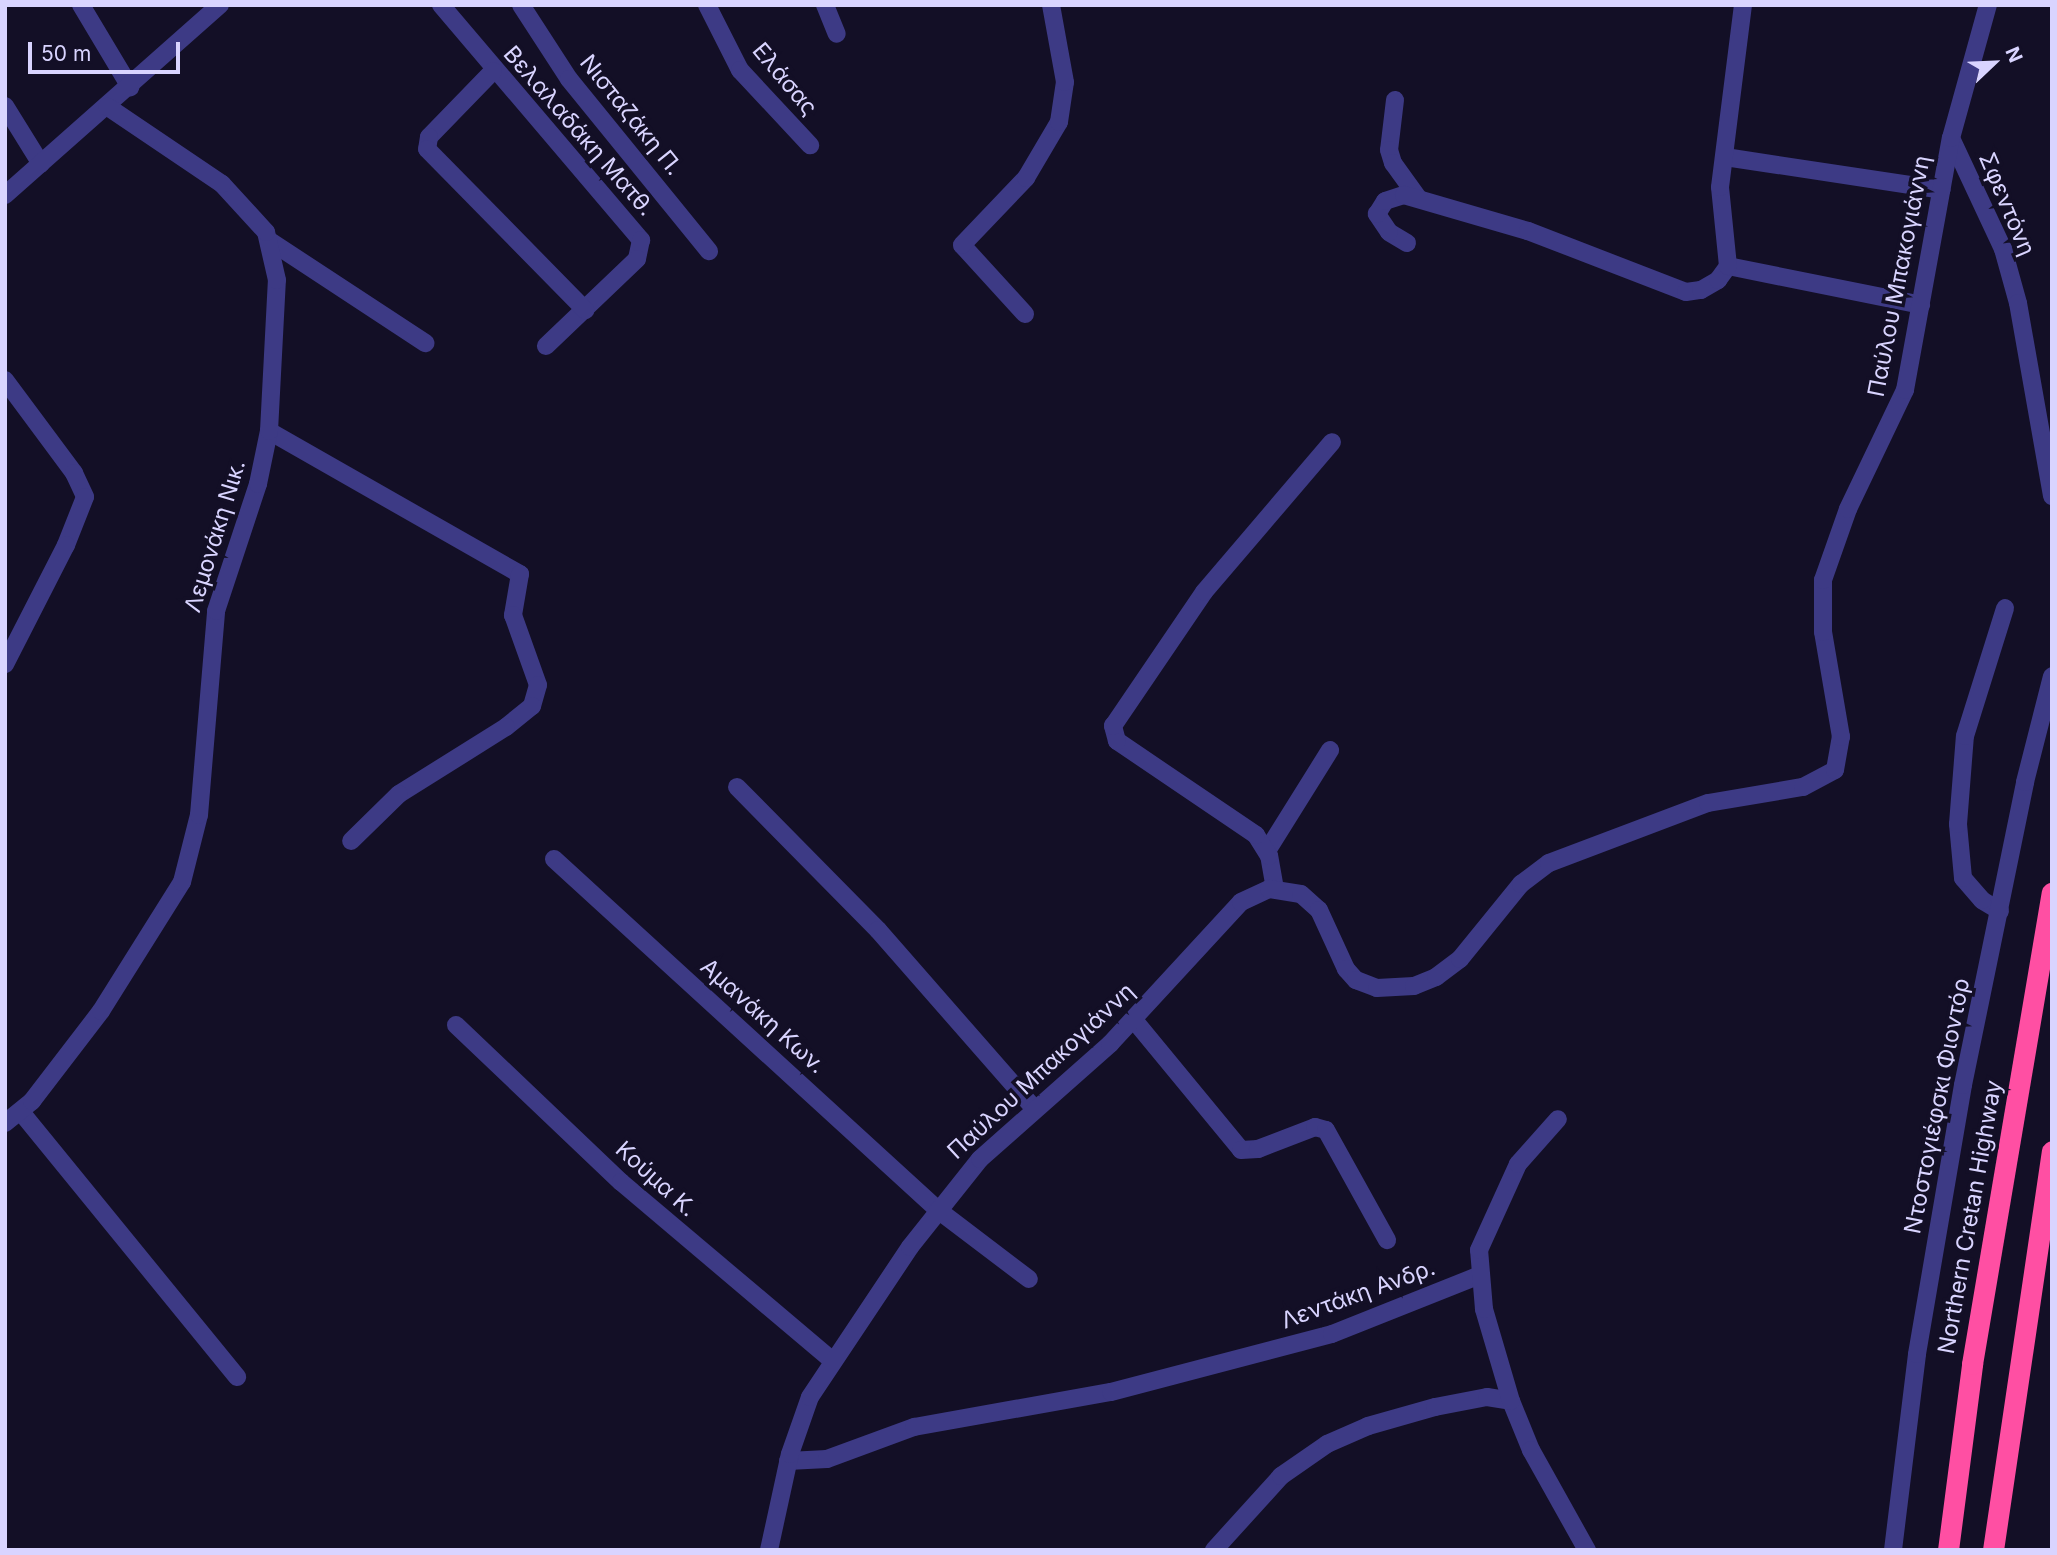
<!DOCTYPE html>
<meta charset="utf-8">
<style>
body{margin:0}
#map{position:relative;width:2057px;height:1555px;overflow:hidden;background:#130f26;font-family:Inter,sans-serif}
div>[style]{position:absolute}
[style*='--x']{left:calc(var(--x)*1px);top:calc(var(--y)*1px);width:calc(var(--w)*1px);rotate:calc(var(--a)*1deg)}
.minor>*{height:18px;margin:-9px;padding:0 9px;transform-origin:9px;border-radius:9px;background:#3d3a85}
.highway>*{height:21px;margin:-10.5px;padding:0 10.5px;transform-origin:10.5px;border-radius:10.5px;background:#ff4fa3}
span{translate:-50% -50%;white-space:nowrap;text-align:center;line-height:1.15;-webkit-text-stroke:7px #130f26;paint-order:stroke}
.street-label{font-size:23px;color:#d9d4ff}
.frame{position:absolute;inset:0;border:7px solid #d9d4ff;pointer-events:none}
.north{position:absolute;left:1959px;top:28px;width:70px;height:70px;-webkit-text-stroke:5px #130f26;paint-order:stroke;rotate:67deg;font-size:19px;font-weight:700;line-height:28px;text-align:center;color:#d9d4ff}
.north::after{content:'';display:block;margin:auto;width:24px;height:32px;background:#d9d4ff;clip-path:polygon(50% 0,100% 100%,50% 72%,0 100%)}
.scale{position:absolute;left:28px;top:42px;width:152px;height:32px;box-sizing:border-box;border:4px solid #d9d4ff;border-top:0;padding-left:9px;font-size:21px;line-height:24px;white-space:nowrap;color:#d9d4ff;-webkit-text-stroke:5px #130f26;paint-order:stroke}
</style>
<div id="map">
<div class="minor">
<div style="--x:81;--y:5;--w:96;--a:59.1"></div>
<div style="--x:441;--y:5;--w:309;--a:49.6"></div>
<div style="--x:641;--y:240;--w:19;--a:102"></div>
<div style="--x:637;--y:259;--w:126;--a:136.3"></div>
<div style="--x:521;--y:5;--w:88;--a:57"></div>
<div style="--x:569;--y:79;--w:222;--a:50.9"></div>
<div style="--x:707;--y:5;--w:73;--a:63.1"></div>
<div style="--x:740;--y:70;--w:103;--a:47"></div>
<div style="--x:825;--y:5;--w:31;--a:68"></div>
<div style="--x:493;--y:71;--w:92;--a:134.1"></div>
<div style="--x:429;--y:137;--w:12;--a:99"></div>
<div style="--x:427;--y:149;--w:226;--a:45.5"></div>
<div style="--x:1395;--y:100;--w:50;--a:96.8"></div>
<div style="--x:1389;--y:150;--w:14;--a:73"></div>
<div style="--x:1393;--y:163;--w:44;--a:54.2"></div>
<div style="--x:5;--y:106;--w:68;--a:58.2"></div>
<div style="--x:1951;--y:138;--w:123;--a:64.9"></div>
<div style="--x:2003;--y:249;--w:56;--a:74.5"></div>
<div style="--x:2018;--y:303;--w:196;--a:80"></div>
<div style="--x:1725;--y:157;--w:219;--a:8.6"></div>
<div style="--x:5;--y:195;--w:287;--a:-41.5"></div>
<div style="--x:270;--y:241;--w:186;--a:33.3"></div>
<div style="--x:1407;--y:243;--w:21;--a:-149"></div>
<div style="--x:1389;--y:232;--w:22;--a:-124"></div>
<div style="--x:1377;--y:214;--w:15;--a:-58"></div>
<div style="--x:1385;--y:201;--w:20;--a:-18"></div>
<div style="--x:1404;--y:195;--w:129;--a:16.2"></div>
<div style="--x:1528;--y:231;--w:169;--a:21.1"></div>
<div style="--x:1686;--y:292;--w:15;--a:-8"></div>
<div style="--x:1701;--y:290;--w:20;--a:-30"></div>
<div style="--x:1718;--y:280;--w:17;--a:-54"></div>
<div style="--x:1728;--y:266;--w:197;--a:11.4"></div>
<div style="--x:1728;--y:266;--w:79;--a:-95.8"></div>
<div style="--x:1720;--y:187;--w:183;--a:-82.8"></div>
<div style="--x:1025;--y:314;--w:93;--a:-132.4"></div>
<div style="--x:962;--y:245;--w:93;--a:-46.3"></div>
<div style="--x:1026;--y:178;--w:65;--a:-59.5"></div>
<div style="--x:1059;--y:122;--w:40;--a:-81.5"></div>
<div style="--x:1065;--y:82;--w:78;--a:-100.3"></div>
<div style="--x:5;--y:380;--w:116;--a:53.4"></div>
<div style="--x:74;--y:473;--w:26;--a:65"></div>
<div style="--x:85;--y:497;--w:52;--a:111.6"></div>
<div style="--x:66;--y:545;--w:134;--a:117.1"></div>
<div style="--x:269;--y:431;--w:289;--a:29.7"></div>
<div style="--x:520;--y:574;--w:42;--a:99.7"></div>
<div style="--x:513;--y:615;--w:74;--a:70.3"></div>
<div style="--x:538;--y:685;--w:22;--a:106"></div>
<div style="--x:532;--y:706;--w:33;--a:141"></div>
<div style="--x:506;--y:727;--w:126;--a:147.9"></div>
<div style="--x:399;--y:794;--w:67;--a:135.6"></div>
<div style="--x:737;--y:787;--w:201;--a:45.4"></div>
<div style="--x:878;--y:930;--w:237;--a:48.8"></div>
<div style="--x:1267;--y:851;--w:119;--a:-58"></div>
<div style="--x:554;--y:859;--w:520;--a:42.43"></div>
<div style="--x:938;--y:1210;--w:114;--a:37.2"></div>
<div style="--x:1275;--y:889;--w:34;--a:-100"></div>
<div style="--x:1269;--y:856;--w:25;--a:-122"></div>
<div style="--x:1256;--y:835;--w:168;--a:-145.9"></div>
<div style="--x:1117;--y:741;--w:16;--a:-105"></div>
<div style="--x:1113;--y:726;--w:162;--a:-55.8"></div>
<div style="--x:1204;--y:592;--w:197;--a:-49.5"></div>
<div style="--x:2000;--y:911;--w:21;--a:-149"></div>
<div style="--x:1982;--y:900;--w:29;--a:-131"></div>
<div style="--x:1963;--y:878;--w:54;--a:-95.3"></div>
<div style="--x:1958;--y:824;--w:88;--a:-85.5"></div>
<div style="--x:1965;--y:736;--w:134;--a:-72.6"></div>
<div style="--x:1134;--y:1020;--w:168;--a:50.5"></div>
<div style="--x:1241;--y:1150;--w:17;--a:-3"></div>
<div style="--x:1258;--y:1149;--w:61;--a:-21.1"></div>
<div style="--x:1315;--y:1127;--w:11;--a:15"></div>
<div style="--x:1326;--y:1130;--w:126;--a:61"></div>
<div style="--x:456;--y:1025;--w:228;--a:43.6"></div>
<div style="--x:621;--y:1182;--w:276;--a:40.2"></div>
<div style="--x:21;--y:1112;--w:342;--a:50.8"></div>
<div style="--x:5;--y:1123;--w:35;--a:-39"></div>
<div style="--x:32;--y:1101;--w:113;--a:-52.5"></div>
<div style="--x:101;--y:1011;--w:152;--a:-57.9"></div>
<div style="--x:182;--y:882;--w:69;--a:-75.8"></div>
<div style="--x:199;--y:815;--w:205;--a:-85.2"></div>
<div style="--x:216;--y:611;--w:134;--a:-71.7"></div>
<div style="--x:258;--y:484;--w:54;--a:-78.3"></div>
<div style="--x:269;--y:431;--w:151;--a:-87"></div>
<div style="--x:277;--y:280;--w:49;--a:-102.9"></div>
<div style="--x:266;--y:232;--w:65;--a:-132.5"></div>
<div style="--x:222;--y:184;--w:138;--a:-146"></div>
<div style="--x:1511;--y:1401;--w:53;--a:67.8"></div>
<div style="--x:1531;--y:1450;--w:115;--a:60.8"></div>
<div style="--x:788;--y:1461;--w:39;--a:-3"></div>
<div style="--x:827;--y:1459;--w:93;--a:-20.2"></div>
<div style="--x:914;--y:1427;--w:200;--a:-10.1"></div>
<div style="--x:1111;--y:1392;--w:228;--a:-14.7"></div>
<div style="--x:1332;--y:1334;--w:157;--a:-21.7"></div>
<div style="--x:769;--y:1550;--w:98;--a:-77.7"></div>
<div style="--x:790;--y:1454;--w:60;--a:-70.7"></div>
<div style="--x:810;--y:1397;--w:180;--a:-56.3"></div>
<div style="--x:910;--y:1247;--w:112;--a:-51.5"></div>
<div style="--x:980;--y:1159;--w:174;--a:-41.5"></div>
<div style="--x:1110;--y:1044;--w:193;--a:-47.3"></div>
<div style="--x:1241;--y:902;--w:31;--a:-25"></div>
<div style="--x:1269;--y:889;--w:32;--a:9"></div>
<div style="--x:1301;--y:894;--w:24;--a:42"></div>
<div style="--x:1319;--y:910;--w:65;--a:65.4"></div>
<div style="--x:1346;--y:969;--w:15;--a:48"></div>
<div style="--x:1356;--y:980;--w:22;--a:21"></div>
<div style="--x:1377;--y:988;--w:37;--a:-3"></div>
<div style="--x:1414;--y:986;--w:24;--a:-22"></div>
<div style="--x:1436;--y:977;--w:30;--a:-37"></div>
<div style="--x:1460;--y:959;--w:97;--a:-50.9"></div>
<div style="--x:1521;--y:884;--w:35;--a:-37"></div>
<div style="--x:1549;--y:863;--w:170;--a:-20.7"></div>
<div style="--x:1708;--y:803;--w:96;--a:-9.6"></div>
<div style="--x:1803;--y:787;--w:36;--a:-28"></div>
<div style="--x:1835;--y:770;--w:34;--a:-80"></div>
<div style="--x:1841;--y:737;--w:107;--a:-99.7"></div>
<div style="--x:1823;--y:632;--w:52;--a:-90"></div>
<div style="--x:1823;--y:580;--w:75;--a:-70.6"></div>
<div style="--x:1848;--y:509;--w:132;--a:-64.4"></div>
<div style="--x:1905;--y:390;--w:256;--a:-79.7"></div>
<div style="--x:1951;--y:138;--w:138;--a:-74.5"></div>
<div style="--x:1214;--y:1550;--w:100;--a:-47.8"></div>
<div style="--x:1281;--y:1476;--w:56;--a:-34.8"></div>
<div style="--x:1327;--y:1444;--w:45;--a:-23.7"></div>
<div style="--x:1368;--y:1426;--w:70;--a:-15.8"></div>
<div style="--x:1435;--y:1407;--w:53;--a:-10.9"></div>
<div style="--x:1487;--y:1397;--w:24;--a:9"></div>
<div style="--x:1511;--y:1401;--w:96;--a:-106.4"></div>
<div style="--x:1484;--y:1309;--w:59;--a:-94.8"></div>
<div style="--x:1479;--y:1250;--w:94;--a:-65.6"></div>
<div style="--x:1518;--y:1164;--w:60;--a:-48.4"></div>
<div style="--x:1893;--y:1550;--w:197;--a:-83"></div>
<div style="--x:1917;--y:1354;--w:273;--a:-80.3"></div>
<div style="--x:1963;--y:1085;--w:309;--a:-78.4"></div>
<div style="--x:2025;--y:782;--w:109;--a:-75.7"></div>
</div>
<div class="highway">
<div style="--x:1948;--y:1550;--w:188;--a:-82.6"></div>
<div style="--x:1972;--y:1364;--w:478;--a:-80.4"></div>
<div style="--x:1993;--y:1550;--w:403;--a:-81.6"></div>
</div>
<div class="street-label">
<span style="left:785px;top:79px;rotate:50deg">Ελάσας</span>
<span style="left:631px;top:115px;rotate:51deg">Νισταζάκη Π.</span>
<span style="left:579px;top:131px;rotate:49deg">Βελαλαδάκη Ματθ.</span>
<span style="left:2007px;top:204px;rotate:67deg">Σφεντόνη</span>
<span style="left:1899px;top:276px;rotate:-79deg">Παύλου Μπακογιάννη</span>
<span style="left:215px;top:536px;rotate:-73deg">Λεμονάκη Νικ.</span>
<span style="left:763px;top:1016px;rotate:42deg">Αμανάκη Κων.</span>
<span style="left:1041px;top:1071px;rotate:-43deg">Παύλου Μπακογιάννη</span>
<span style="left:1937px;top:1106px;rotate:-79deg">Ντοστογιέφσκι Φιοντόρ</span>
<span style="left:656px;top:1179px;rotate:42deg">Κούμα Κ.</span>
<span style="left:1970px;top:1217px;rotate:-80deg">Northern Cretan Highway</span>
<span style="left:1358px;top:1294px;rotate:-20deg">Λεντάκη Ανδρ.</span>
</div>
<div class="frame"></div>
<div class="north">N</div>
<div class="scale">50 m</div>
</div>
